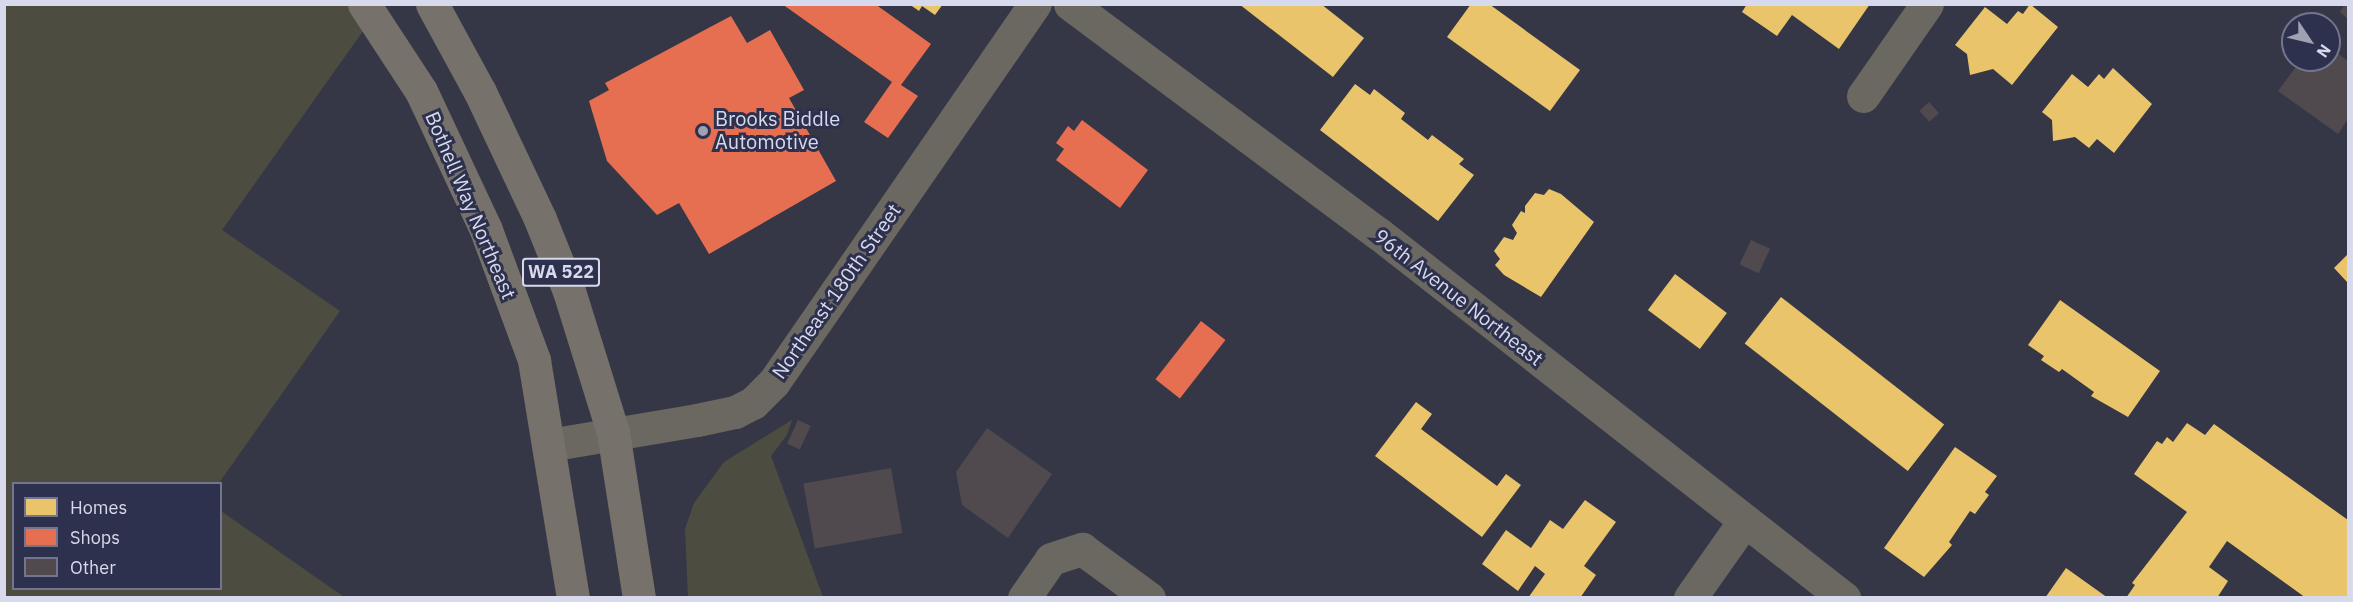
<!DOCTYPE html>
<style>
body{margin:0}
#map{position:relative;width:2353px;height:602px;overflow:hidden;background:#353746;font-family:"IBM Plex Sans",sans-serif}
div>[style]{position:absolute}
[style*='--x']{left:calc(var(--x)*1px);top:calc(var(--y)*1px);width:calc(var(--w)*1px);rotate:calc(var(--a)*1deg)}
.green>*{inset:0;background:#4c4d40}
.homes>*{inset:0;background:#e9c46a;transform-origin:0 0}
.shops>*{inset:0;background:#e76f51;transform-origin:0 0}
.building>*{inset:0;background:#504a4f;transform-origin:0 0}
.minor>*{height:33px;margin:-16.5px;padding:0 16.5px;transform-origin:16.5px;border-radius:16.5px;background:#6b6761}
.tertiary>*{height:33px;margin:-16.5px;padding:0 16.5px;transform-origin:16.5px;border-radius:16.5px;background:#6b6761}
.primary>*{height:33px;margin:-16.5px;padding:0 16.5px;transform-origin:16.5px;border-radius:16.5px;background:#76726b}
.dots>*{width:16px;height:16px;translate:-50% -50%;box-sizing:border-box;border:3px solid #2e314d;border-radius:50%}
span{translate:-50% -50%;white-space:nowrap;text-align:center;line-height:1.15;-webkit-text-stroke:6px #2e314d;paint-order:stroke}
.shield-label span{padding:2px 4px;background:#2e314d;border:2px solid;border-radius:4px;-webkit-text-stroke-width:0}
.shield-label{font-size:18px;color:#d7daec;font-weight:700}
.poi-label{font-size:20px;color:#d7daec}
.left{translate:0 -50%;text-align:left}
.street-label{font-size:20px;color:#d7daec}
.frame{position:absolute;inset:0;border:6px solid #d7daec;pointer-events:none}
.legend{position:absolute;left:12px;top:482px;width:210px;height:108px;box-sizing:border-box;background:#2e314d;border:2px solid #72758d;margin:0;padding:8px 10px;list-style:none;font-size:18px;color:#d7daec}
.legend li{display:flex;align-items:center;gap:12px;height:30px}
.legend b{width:30px;border:2px solid #72758d}
.north{position:absolute;left:2281px;top:12px;width:60px;height:60px;box-sizing:border-box;background:#2e314d;border:2px solid #72758d;border-radius:50%;rotate:125deg;font-size:16px;font-weight:700;line-height:24px;text-align:center;color:#d7daec}
.north::after{content:'';display:block;margin:auto;width:21px;height:27px;background:#9ea1b2;clip-path:polygon(50% 0,100% 100%,50% 72%,0 100%)}
</style>
<div id="map">
<div class="green">
<div style="clip-path:polygon(364px 4px,373px 17px,222px 230px,340px 311px,219px 483px,14px 484px,14px 588px,220px 588px,221px 511px,344px 597px,5px 597px,4px 5px)"></div>
<div style="clip-path:polygon(792px 420px,787px 435px,771px 456px,823px 597px,688px 597px,685px 529px,694px 503px,724px 462px)"></div>
</div>
<div class="homes">
<div style="clip-path:polygon(909px 4px,943px 4px,935px 15px,922px 6px,919px 11px)"></div>
<div style="clip-path:polygon(1239px 4px,1321px 4px,1364px 38px,1333px 77px)"></div>
<div style="clip-path:polygon(1471px 4px,1489px 4px,1580px 70px,1550px 111px,1447px 37px)"></div>
<div style="clip-path:polygon(1747px 4px,1870px 4px,1839px 49px,1792px 15px,1777px 36px,1742px 12px)"></div>
<div style="clip-path:polygon(2030px 4px,2058px 27px,2012px 85px,1993px 69px,1970px 75px,1967px 54px,1955px 45px,1985px 7px,2007px 24px,2018px 11px,2023px 14px)"></div>
<div style="clip-path:polygon(2113px 68px,2152px 104px,2114px 153px,2097px 139px,2089px 148px,2075px 137px,2053px 141px,2052px 120px,2042px 112px,2072px 74px,2088px 87px,2099px 74px,2104px 79px)"></div>
<div style="clip-path:polygon(1355px 84px,1370px 95px,1374px 89px,1405px 113px,1401px 119px,1428px 140px,1432px 135px,1464px 159px,1459px 164px,1474px 175px,1438px 221px,1320px 130px)"></div>
<div style="clip-path:polygon(1549px 189px,1561px 194px,1594px 222px,1541px 297px,1504px 275px,1495px 265px,1500px 259px,1494px 251px,1504px 237px,1513px 240px,1517px 233px,1512px 225px,1521px 211px,1525px 213px,1525px 206px,1535px 193px,1544px 195px)"></div>
<div style="clip-path:polygon(2348px 254px,2348px 283px,2334px 268px)"></div>
<div style="left:1675px;top:274px;width:65px;height:45px;rotate:37deg"></div>
<div style="left:1781px;top:297px;width:207px;height:59px;rotate:38deg"></div>
<div style="clip-path:polygon(2060px 300px,2160px 371px,2128px 417px,2091px 396px,2094px 392px,2062px 369px,2059px 372px,2041px 360px,2044px 356px,2028px 345px)"></div>
<div style="clip-path:polygon(1416px 402px,1432px 414px,1421px 429px,1497px 486px,1506px 474px,1521px 485px,1482px 537px,1375px 456px)"></div>
<div style="clip-path:polygon(2187px 423px,2205px 435px,2214px 424px,2348px 520px,2348px 598px,2306px 598px,2227px 541px,2209px 567px,2228px 581px,2217px 598px,2126px 598px,2135px 585px,2132px 583px,2187px 512px,2134px 474px,2157px 441px,2162px 444px,2167px 437px,2173px 442px)"></div>
<div style="clip-path:polygon(1955px 447px,1997px 476px,1985px 492px,1989px 495px,1975px 514px,1970px 511px,1949px 542px,1952px 545px,1924px 577px,1884px 548px)"></div>
<div style="clip-path:polygon(1585px 500px,1616px 522px,1584px 566px,1596px 575px,1580px 598px,1528px 598px,1545px 574px,1535px 566px,1518px 591px,1482px 564px,1506px 530px,1531px 548px,1550px 520px,1563px 529px)"></div>
<div style="clip-path:polygon(2066px 568px,2108px 598px,2045px 598px)"></div>
</div>
<div class="shops">
<div style="clip-path:polygon(782px 4px,875px 4px,931px 44px,901px 85px,918px 96px,888px 138px,864px 122px,892px 82px)"></div>
<div style="clip-path:polygon(731px 16px,747px 43px,770px 30px,804px 90px,789px 98px,836px 181px,709px 254px,679px 203px,657px 215px,607px 161px,589px 101px,609px 90px,605px 83px)"></div>
<div style="clip-path:polygon(1082px 120px,1148px 170px,1120px 208px,1056px 160px,1064px 149px,1056px 143px,1068px 126px,1074px 131px)"></div>
<div style="left:1201px;top:321px;width:31px;height:74px;rotate:38deg"></div>
</div>
<div class="building">
<div style="clip-path:polygon(2345px 4px,2348px 4px,2348px 19px,2340px 12px)"></div>
<div style="clip-path:polygon(2329px 47px,2348px 61px,2348px 119px,2338px 134px,2278px 91px,2301px 60px,2329px 60px)"></div>
<div style="left:1929px;top:102px;width:15px;height:13px;rotate:48deg"></div>
<div style="left:1751px;top:240px;width:21px;height:27px;rotate:25deg"></div>
<div style="left:798px;top:420px;width:14px;height:26px;rotate:25deg"></div>
<div style="clip-path:polygon(987px 428px,1052px 474px,1008px 538px,962px 505px,956px 472px)"></div>
<div style="left:891px;top:468px;width:66px;height:89px;rotate:80deg"></div>
</div>
<div class="minor">
<div style="--x:1070;--y:4;--w:385;--a:36.7"></div>
<div style="--x:1379;--y:234;--w:591;--a:38.05"></div>
<div style="--x:1863;--y:96;--w:112;--a:-55.2"></div>
<div style="--x:1024;--y:598;--w:47;--a:-55.3"></div>
<div style="--x:1051;--y:559;--w:33;--a:-18"></div>
<div style="--x:1082;--y:549;--w:83;--a:36.2"></div>
<div style="--x:1690;--y:598;--w:95;--a:-54.8"></div>
</div>
<div class="tertiary">
<div style="--x:549;--y:445;--w:150;--a:-9.6"></div>
<div style="--x:697;--y:420;--w:39;--a:-12"></div>
<div style="--x:735;--y:412;--w:20;--a:-27"></div>
<div style="--x:753;--y:403;--w:30;--a:-45"></div>
<div style="--x:774;--y:382;--w:459;--a:-55.4"></div>
</div>
<div class="primary">
<div style="--x:364;--y:4;--w:104;--a:56.8"></div>
<div style="--x:421;--y:91;--w:153;--a:64.9"></div>
<div style="--x:486;--y:230;--w:139;--a:69.7"></div>
<div style="--x:534;--y:360;--w:241;--a:80.7"></div>
<div style="--x:432;--y:4;--w:100;--a:61.4"></div>
<div style="--x:480;--y:92;--w:140;--a:64.7"></div>
<div style="--x:540;--y:219;--w:78;--a:68.1"></div>
<div style="--x:569;--y:291;--w:148;--a:72.7"></div>
<div style="--x:613;--y:432;--w:168;--a:81.1"></div>
</div>
<div class="dots">
<div style="left:703px;top:131px;background:#9ea1b2"></div>
</div>
<div class="shield-label">
<span style="left:561px;top:272px">WA 522</span>
</div>
<div class="poi-label">
<span class="left" style="left:715px;top:130px">Brooks Biddle<br>Automotive</span>
</div>
<div class="street-label">
<span style="left:471px;top:205px;rotate:67deg">Bothell Way Northeast</span>
<span style="left:836px;top:291px;rotate:-55deg">Northeast 180th Street</span>
<span style="left:1459px;top:297px;rotate:38deg">96th Avenue Northeast</span>
</div>
<div class="frame"></div>
<ul class="legend">
<li><b style="height:16px;background:#e9c46a"></b>Homes</li>
<li><b style="height:16px;background:#e76f51"></b>Shops</li>
<li><b style="height:16px;background:#504a4f"></b>Other</li>
</ul>
<div class="north">N</div>
</div>
